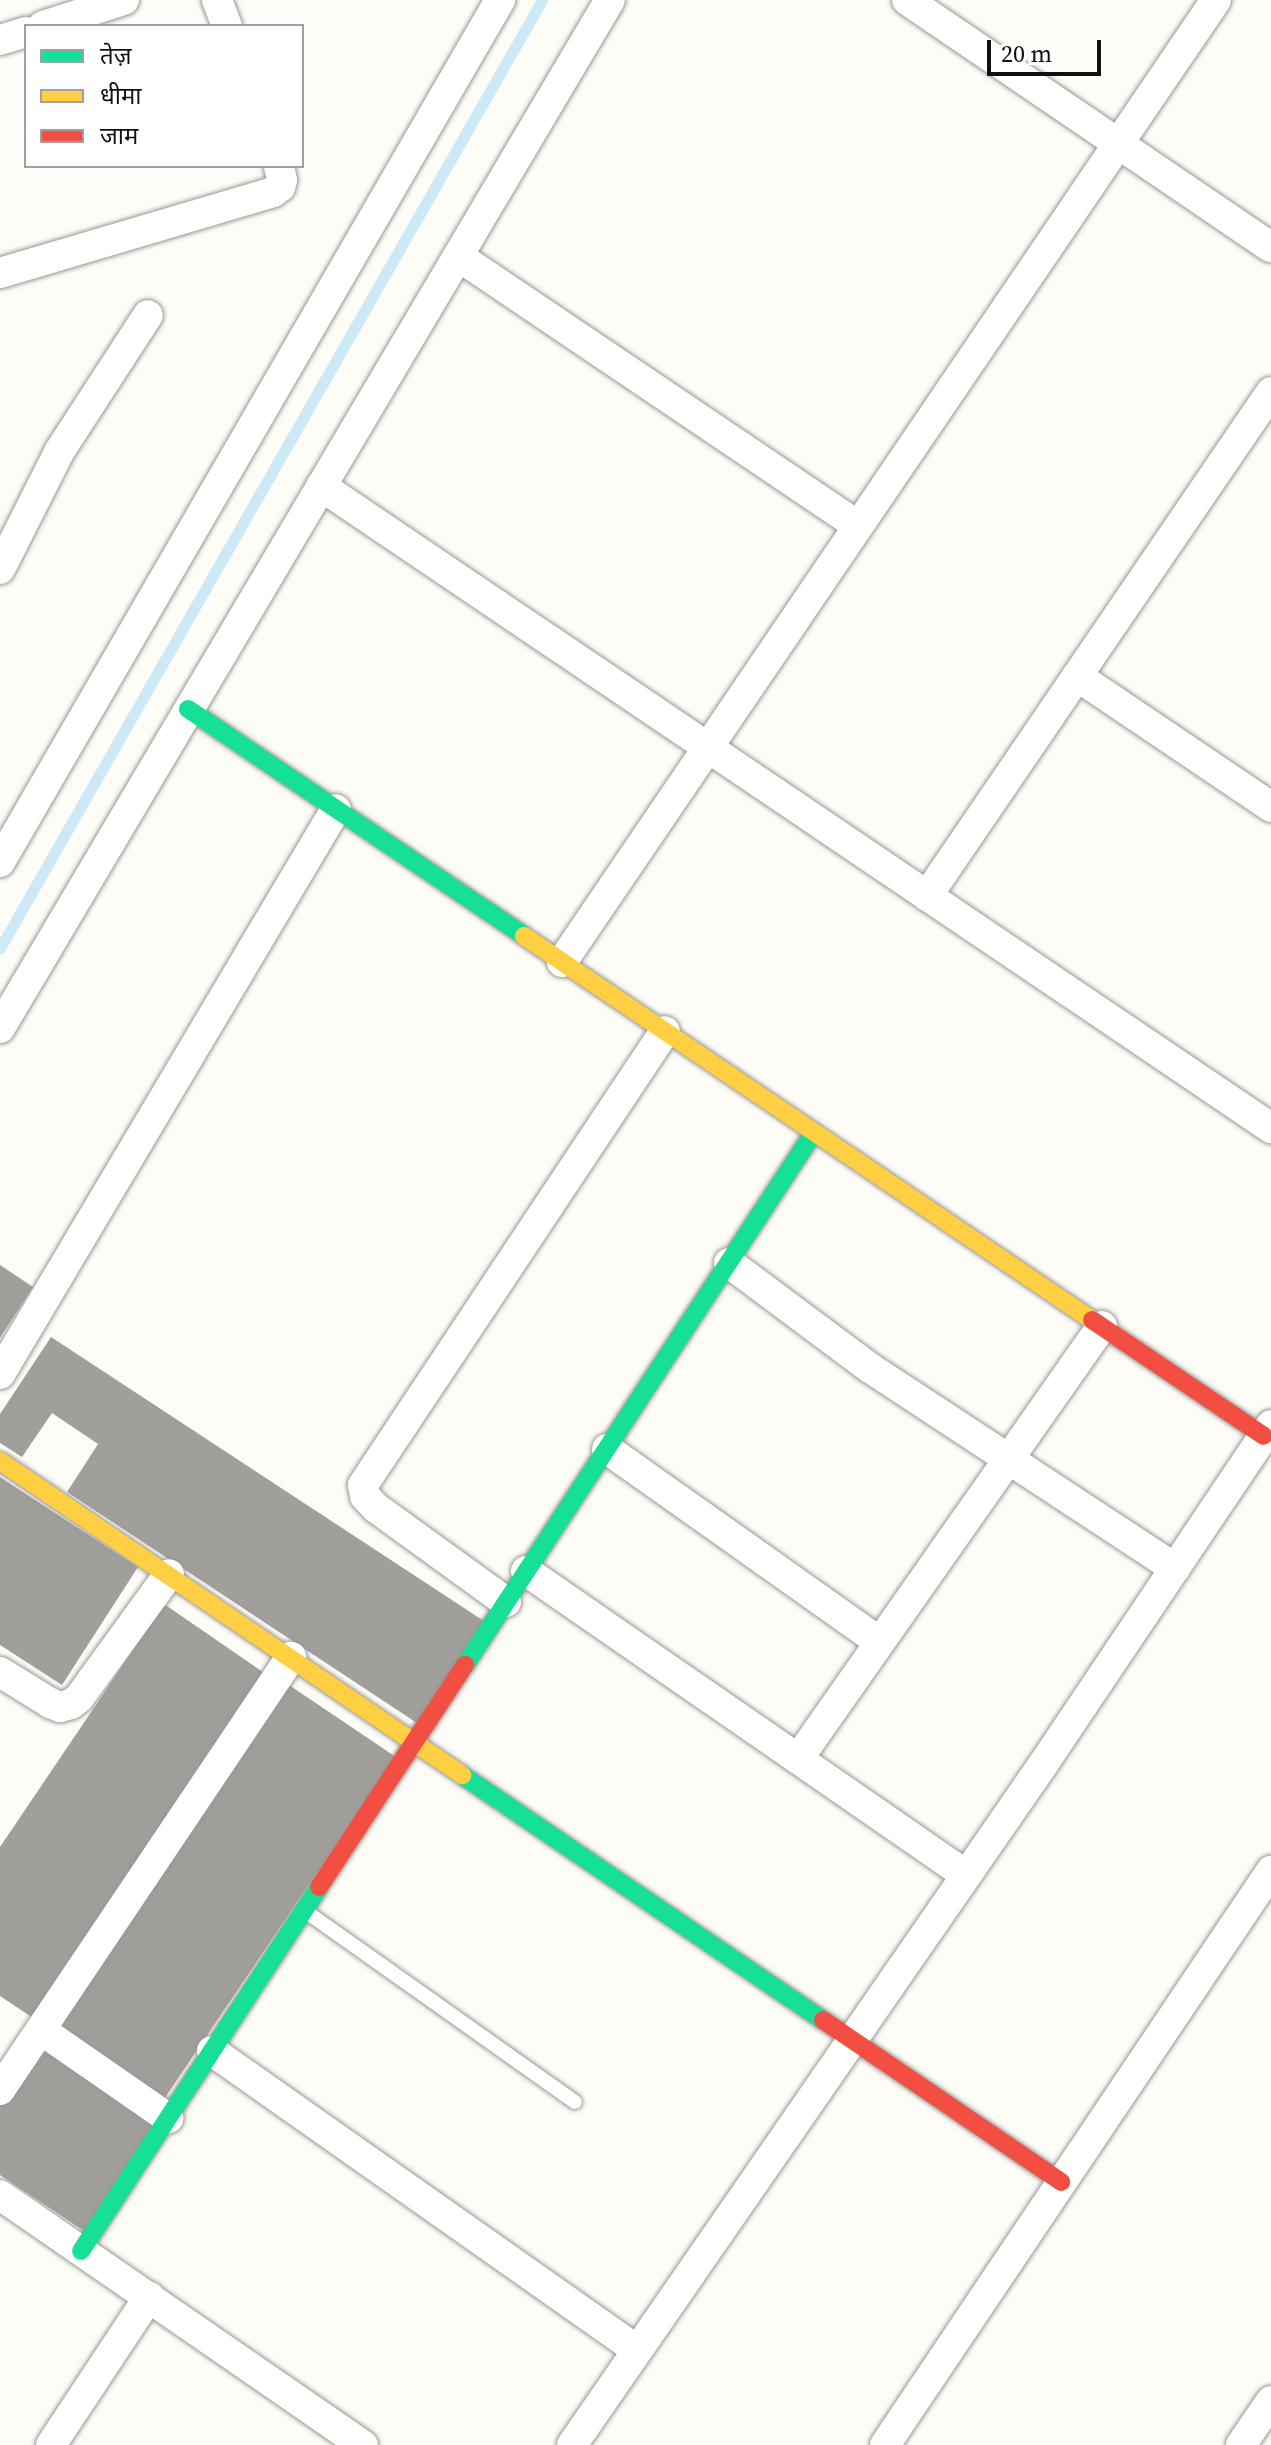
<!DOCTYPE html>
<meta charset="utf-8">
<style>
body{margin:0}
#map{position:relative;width:1271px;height:2445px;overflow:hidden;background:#fdfcf7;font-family:"Source Serif 4","Noto Sans Devanagari",serif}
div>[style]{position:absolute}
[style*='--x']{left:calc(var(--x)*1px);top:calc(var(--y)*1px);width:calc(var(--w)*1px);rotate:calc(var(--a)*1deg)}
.stream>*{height:11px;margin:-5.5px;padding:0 5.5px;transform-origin:5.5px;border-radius:5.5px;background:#cde8f7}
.building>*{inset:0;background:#a19f9c;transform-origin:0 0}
.roads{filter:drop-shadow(0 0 2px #979795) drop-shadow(0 0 2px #979795)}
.lane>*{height:14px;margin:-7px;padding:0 7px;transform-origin:7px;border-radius:7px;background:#fffffe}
.street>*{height:30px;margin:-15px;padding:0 15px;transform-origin:15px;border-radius:15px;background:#fffffe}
.fast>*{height:18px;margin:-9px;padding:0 9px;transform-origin:9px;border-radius:9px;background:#16e098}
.slow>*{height:18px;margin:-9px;padding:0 9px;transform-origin:9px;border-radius:9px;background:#ffcf43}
.jam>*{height:18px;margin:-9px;padding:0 9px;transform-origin:9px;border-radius:9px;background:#f24e42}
span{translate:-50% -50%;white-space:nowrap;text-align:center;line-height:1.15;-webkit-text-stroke:8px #fff;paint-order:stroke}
.legend{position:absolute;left:24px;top:24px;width:280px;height:144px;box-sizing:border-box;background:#fff;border:2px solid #a0a0a0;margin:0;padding:10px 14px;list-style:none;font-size:24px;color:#111}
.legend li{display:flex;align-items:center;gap:16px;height:40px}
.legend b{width:40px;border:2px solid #a0a0a0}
.scale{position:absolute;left:987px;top:40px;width:114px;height:36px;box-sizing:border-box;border:4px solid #111;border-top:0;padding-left:10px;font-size:24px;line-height:28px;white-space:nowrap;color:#111;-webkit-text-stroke:6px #fff;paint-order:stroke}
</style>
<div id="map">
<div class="stream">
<div style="--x:0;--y:948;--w:1092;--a:-60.24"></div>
</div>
<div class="building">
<div style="clip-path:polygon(0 1265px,33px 1287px,0 1338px)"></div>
<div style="clip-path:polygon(51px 1337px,490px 1625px,423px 1727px,67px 1492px,98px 1444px,52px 1413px,22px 1457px,0 1443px,0 1414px)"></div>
<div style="clip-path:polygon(0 1477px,138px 1567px,62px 1685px,0 1645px)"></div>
<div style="clip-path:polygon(164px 1604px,270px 1677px,36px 2020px,0 1996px,0 1847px)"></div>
<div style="left:289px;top:1685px;width:128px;height:415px;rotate:34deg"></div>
<div style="clip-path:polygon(39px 2046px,155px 2122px,84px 2231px,0 2175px,0 2106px)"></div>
</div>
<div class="roads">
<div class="lane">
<div style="--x:308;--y:1913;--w:327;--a:35.3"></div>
</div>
<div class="street">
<div style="--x:217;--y:0;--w:28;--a:69"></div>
<div style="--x:907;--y:0;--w:440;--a:34.2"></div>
<div style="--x:43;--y:26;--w:85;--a:-17.8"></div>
<div style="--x:0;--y:40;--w:27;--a:-17"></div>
<div style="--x:458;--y:256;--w:481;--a:34"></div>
<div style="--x:0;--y:273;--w:285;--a:-16.5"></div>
<div style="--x:273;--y:192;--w:9;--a:-36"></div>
<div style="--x:280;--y:187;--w:7;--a:-74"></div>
<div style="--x:282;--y:180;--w:14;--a:-102"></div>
<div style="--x:321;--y:486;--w:1147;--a:34.05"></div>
<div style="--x:0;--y:569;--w:131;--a:-63.2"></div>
<div style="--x:59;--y:452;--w:163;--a:-57"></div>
<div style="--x:1077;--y:676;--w:234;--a:34"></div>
<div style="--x:0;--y:862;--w:997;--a:-59.88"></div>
<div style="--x:927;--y:896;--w:610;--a:-55.68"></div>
<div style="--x:562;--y:962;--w:1163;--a:-55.79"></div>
<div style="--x:0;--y:1028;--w:1195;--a:-59.32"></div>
<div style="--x:729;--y:1263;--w:176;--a:36.7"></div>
<div style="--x:870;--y:1368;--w:365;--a:33.3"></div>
<div style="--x:0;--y:1374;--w:657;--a:-59.26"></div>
<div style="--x:607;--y:1449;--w:334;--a:35.3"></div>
<div style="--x:526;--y:1571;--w:535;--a:34.64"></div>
<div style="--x:506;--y:1602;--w:160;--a:-144.1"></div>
<div style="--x:376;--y:1508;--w:16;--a:-133"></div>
<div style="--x:365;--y:1496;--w:11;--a:-100"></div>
<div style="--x:363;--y:1485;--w:545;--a:-56.37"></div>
<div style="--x:0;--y:1672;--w:59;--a:31.8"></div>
<div style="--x:50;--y:1703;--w:11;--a:22"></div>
<div style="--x:60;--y:1707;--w:11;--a:-15"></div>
<div style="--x:71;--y:1704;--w:10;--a:-37"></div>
<div style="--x:79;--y:1698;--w:153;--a:-54"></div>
<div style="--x:798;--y:1759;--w:529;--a:-54.93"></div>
<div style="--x:41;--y:2030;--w:155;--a:34.7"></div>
<div style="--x:212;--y:2051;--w:520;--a:35.13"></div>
<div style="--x:0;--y:2090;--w:522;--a:-56.1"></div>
<div style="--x:0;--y:2195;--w:441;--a:34.6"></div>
<div style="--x:51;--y:2445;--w:178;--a:-56.5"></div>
<div style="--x:572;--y:2445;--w:829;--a:-55.31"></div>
<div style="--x:1044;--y:1763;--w:407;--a:-56.1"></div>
<div style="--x:885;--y:2445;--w:692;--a:-56.08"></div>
<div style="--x:1241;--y:2445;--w:53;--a:-55.7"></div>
</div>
<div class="fast">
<div style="--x:188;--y:709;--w:405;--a:34"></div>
<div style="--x:465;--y:1665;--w:637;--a:-56.78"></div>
<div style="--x:462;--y:1775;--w:436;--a:34.2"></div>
<div style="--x:81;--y:2251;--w:435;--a:-56.8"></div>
</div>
<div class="slow">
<div style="--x:524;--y:936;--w:686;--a:34.06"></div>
<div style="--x:0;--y:1461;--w:559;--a:34.2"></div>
</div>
<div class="jam">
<div style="--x:1092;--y:1320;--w:207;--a:34"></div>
<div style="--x:319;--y:1887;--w:266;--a:-56.7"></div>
<div style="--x:823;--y:2020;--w:288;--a:34.2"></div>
</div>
</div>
<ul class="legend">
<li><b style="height:10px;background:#16e098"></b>तेज़</li>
<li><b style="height:10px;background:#ffcf43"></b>धीमा</li>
<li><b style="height:10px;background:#f24e42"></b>जाम</li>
</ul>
<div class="scale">20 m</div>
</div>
